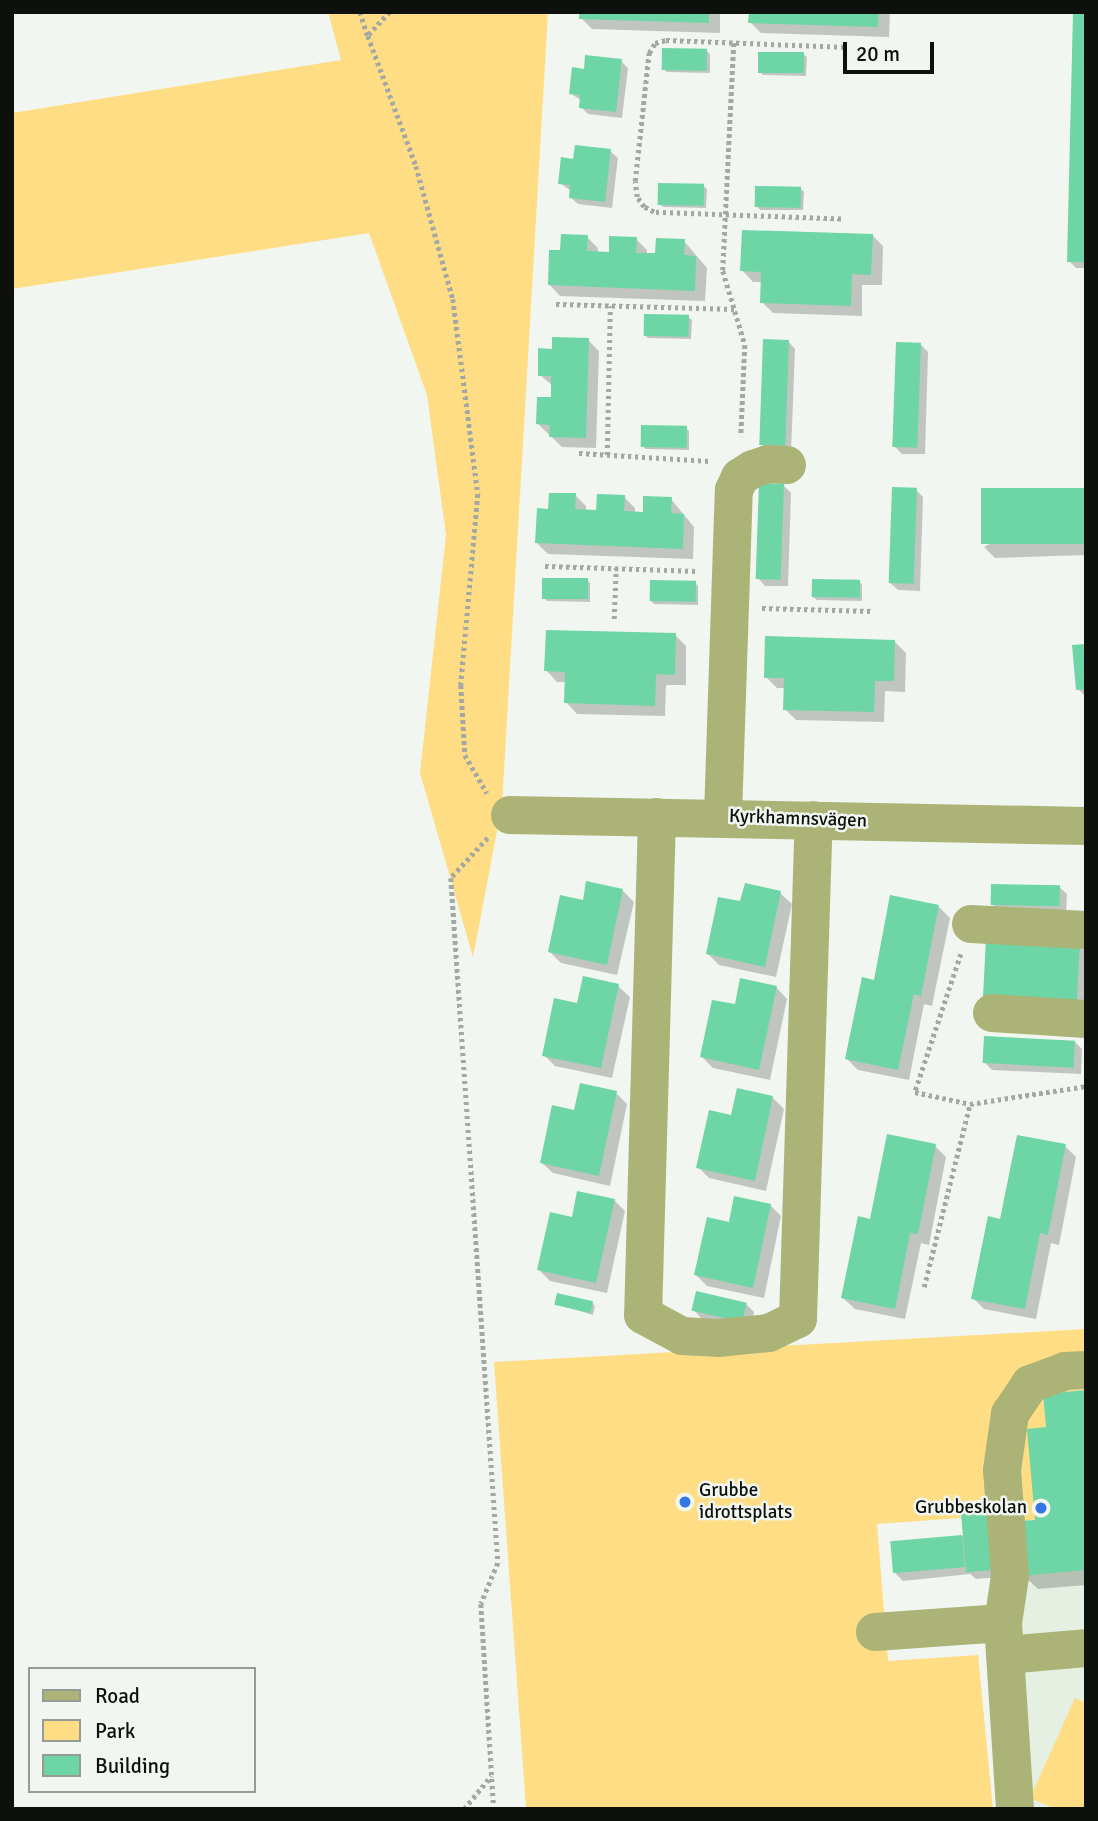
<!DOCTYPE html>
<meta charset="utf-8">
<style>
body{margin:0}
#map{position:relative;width:1098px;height:1821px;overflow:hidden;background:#f1f7f0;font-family:Signika,sans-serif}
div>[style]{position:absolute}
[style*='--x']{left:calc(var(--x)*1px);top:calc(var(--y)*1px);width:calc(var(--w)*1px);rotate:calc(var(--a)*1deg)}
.built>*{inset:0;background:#e5f0e2}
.green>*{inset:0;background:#fedd84}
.shadow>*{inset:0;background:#0003}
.building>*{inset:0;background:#6dd5a6;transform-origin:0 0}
.path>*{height:4.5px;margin-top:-2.25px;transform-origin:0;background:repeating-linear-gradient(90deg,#a3a8a2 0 3.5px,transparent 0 7px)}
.minor>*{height:38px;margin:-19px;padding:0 19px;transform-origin:19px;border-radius:19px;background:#acb377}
.dots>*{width:19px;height:19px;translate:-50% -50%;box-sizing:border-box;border:4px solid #f1f7f0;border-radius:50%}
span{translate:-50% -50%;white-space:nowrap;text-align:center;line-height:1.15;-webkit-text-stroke:5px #f1f7f0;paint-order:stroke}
.street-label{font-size:19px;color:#0e100d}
.poi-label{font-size:19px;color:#0e100d}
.left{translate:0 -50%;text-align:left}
.right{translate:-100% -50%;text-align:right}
.frame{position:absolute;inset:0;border:14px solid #0e100d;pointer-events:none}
.legend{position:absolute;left:28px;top:1667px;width:228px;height:126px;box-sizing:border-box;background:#f1f7f0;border:2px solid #969b95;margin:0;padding:9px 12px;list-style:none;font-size:21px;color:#0e100d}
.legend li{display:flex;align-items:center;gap:14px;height:35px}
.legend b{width:35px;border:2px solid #969b95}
.scale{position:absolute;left:843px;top:42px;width:91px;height:32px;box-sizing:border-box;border:4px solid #0e100d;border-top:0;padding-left:9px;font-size:21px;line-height:24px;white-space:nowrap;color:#0e100d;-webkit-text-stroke:5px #f1f7f0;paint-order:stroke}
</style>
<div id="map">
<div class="built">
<div style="clip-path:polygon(1086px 1381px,1086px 1809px,1013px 1809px,990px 1393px)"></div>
</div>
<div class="green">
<div style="clip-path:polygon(328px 12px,548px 12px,502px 805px,473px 957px,420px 773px,446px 535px,427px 395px,369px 233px,12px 289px,12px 113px,341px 60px)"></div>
<div style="clip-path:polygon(1086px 1329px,1086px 1390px,1043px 1394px,1046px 1427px,1035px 1520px,1017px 1521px,989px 1499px,959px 1502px,961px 1518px,877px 1524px,888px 1661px,978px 1655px,993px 1809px,526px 1809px,494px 1362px)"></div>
<div style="clip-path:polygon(1075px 1698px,1086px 1703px,1086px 1809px,1056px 1809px,1030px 1798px)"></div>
</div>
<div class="shadow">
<div style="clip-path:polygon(581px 12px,720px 12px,720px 33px,592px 29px,581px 18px)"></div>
<div style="clip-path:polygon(750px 12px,890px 12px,889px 37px,761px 33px,750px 22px)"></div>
<div style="clip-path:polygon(1086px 12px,1086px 268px,1076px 268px,1069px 261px)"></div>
<div style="clip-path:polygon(707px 51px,710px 54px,710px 73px,667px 72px,663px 69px)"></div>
<div style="clip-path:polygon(803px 54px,807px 57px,806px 76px,763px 75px,760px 72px)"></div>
<div style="clip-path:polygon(621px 61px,628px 68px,622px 118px,588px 114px,581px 107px,582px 101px,570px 93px,585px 71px)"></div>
<div style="clip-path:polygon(610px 151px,618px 158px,612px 208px,578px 204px,570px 197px,571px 191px,560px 183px,575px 161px)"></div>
<div style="clip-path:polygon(703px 186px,707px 189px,706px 208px,663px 207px,660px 204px)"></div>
<div style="clip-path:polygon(800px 188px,804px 192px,803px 210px,760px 210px,757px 206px)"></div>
<div style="clip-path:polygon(872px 235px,883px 246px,882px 285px,862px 285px,862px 316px,773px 313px,762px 302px,762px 282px,753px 282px,742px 270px)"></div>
<div style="clip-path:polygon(587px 237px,598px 248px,598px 253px,611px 254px,636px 239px,647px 250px,647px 255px,657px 255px,684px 241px,707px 268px,705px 301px,560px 296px,549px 284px,562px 252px)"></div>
<div style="clip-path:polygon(688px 317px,692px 320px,691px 339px,648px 338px,645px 335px)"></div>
<div style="clip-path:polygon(588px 340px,599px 351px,596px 448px,562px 447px,538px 424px,552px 399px,553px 386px,540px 375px,554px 351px)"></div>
<div style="clip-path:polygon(788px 341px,795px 349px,791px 452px,769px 451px,761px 444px)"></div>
<div style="clip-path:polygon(920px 344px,928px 352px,925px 454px,902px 454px,894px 446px)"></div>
<div style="clip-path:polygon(686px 428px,689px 431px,689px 450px,646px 449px,642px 446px)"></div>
<div style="clip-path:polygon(784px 486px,791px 493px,788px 586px,765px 586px,758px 578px)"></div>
<div style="clip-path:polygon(916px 490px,923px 497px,920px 591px,898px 590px,890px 583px)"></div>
<div style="clip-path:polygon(1086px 490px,1086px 555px,995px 558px,984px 547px)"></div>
<div style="clip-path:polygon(575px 495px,586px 506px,586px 512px,598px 512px,624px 497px,635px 508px,635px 513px,644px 513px,671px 499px,694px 527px,693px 559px,548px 554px,537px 543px,550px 511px)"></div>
<div style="clip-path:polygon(587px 580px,590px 583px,590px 602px,547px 601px,544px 598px)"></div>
<div style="clip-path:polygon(859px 581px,862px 585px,862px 601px,817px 600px,813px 597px)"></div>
<div style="clip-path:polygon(695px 583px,698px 586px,698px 605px,654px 604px,651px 601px)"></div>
<div style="clip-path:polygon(675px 635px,686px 646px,686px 685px,666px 685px,665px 716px,577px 714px,566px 702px,566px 682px,557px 682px,546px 670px)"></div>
<div style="clip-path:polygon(895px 642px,906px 653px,905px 692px,885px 691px,884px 722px,796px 720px,785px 709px,785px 688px,777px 688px,766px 677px)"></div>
<div style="clip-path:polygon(1086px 646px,1086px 697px,1078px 689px)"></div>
<div style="clip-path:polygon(1059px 887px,1067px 894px,1066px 913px,1000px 912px,993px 905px)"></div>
<div style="clip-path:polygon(623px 891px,634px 902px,617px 975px,561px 963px,550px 952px)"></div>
<div style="clip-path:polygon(780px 893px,792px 904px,776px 977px,719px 965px,708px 954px,742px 903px)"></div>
<div style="clip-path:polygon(892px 898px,939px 907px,950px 918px,932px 1006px,924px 1004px,909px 1080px,858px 1070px,847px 1059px,875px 982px)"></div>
<div style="clip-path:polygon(1080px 945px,1086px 952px,1086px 1013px,986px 998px)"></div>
<div style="clip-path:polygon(618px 986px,630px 997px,612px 1078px,555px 1066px,544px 1055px,578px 1005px)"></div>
<div style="clip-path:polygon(776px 987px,787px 999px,770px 1080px,713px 1068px,702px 1057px,736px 1006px)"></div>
<div style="clip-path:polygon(1075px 1042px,1082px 1049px,1081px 1074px,992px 1070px,985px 1063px)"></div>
<div style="clip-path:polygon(616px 1093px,627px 1104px,610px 1186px,553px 1173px,541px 1162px,576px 1112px)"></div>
<div style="clip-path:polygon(773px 1098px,784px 1109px,766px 1191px,709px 1178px,698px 1167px,732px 1117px)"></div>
<div style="clip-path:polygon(935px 1146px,946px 1157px,929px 1245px,921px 1243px,905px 1319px,855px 1309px,843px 1298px,871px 1221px)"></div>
<div style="clip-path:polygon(1065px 1146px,1076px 1157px,1059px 1245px,1051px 1243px,1036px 1319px,984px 1309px,973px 1298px,1001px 1221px)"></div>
<div style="clip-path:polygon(614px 1200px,625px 1211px,607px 1293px,550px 1281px,539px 1270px,573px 1219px)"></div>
<div style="clip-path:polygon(770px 1205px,781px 1216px,764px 1298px,707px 1286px,696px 1275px,730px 1224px)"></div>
<div style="clip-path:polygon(592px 1303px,595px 1306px,593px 1315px,556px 1304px)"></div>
<div style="clip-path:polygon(746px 1304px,754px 1312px,750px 1329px,701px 1318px,694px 1310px)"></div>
<div style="clip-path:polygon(1086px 1392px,1086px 1585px,1038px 1589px,1023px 1575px,1037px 1521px,1048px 1429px)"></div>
<div style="clip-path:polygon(965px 1536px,1002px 1577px,976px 1579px,970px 1574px,903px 1581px,896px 1574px,892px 1542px)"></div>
</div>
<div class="building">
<div style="clip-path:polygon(579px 12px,709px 12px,709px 23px,579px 19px)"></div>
<div style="clip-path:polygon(749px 12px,879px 12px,878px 27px,748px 23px)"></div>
<div style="clip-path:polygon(1073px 12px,1086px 12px,1086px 262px,1067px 262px)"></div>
<div style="left:662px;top:48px;width:45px;height:22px;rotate:1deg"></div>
<div style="left:758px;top:52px;width:46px;height:21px"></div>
<div style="clip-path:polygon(585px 55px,622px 59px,616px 112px,579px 108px,580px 95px,569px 94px,572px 67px,584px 69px)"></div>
<div style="clip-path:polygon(575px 145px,611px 149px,605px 202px,569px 198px,570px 185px,558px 184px,561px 157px,573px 159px)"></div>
<div style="left:658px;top:183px;width:46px;height:22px;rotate:1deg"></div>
<div style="left:755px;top:186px;width:46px;height:21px;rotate:1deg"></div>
<div style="clip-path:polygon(742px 230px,873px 234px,871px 275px,852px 274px,851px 306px,760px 303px,761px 272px,740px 271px)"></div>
<div style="clip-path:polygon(561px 234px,588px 235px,587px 251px,609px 252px,609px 236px,637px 237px,636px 253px,655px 253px,656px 238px,685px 239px,684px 255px,696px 256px,695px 291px,548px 285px,549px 250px,560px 250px)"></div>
<div style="left:644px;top:314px;width:45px;height:22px;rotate:1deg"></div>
<div style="clip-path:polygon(552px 337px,589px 338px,586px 438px,549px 437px,550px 425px,536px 424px,537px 397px,551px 397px,551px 376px,538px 376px,538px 348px,552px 349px)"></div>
<div style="left:763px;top:339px;width:26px;height:106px;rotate:2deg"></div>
<div style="left:896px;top:342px;width:25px;height:105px;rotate:2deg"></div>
<div style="left:641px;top:425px;width:46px;height:22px;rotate:1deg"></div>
<div style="left:759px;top:483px;width:25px;height:96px;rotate:2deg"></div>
<div style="left:892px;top:487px;width:25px;height:96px;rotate:2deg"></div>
<div style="left:1086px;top:488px;width:56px;height:105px;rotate:90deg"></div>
<div style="clip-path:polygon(549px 493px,576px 493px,575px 509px,596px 510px,597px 494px,625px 495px,624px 511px,643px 512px,643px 496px,672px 497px,671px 513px,684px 514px,683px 549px,535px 543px,537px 508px,548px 509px)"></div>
<div style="left:542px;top:578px;width:46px;height:21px"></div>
<div style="left:812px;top:579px;width:48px;height:18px;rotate:1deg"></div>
<div style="left:650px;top:580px;width:46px;height:21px;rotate:1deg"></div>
<div style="clip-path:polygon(546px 630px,676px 633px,675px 675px,656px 674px,655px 706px,564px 703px,565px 672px,544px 671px)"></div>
<div style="clip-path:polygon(765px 636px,895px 640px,894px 681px,875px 681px,874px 712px,783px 710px,784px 678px,764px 678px)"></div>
<div style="clip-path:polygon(1086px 644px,1086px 689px,1076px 690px,1072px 645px)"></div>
<div style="clip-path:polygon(586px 881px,623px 889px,607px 965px,548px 952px,560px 895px,583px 900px)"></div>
<div style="clip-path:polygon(745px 883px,781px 891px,765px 967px,706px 954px,718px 897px,740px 901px)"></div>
<div style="left:991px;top:884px;width:69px;height:21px;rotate:1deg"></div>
<div style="clip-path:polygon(890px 895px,939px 905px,921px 996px,914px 994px,898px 1070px,845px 1059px,862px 977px,874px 980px)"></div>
<div style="left:986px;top:939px;width:94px;height:60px;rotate:3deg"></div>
<div style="clip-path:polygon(583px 976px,619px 984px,601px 1068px,542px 1056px,554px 998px,577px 1003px)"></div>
<div style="clip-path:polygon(740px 978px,777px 986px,759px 1070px,700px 1057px,712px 1000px,735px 1004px)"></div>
<div style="left:984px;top:1036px;width:91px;height:27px;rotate:3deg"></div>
<div style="clip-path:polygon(580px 1083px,617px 1091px,599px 1176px,540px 1163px,552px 1105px,574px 1110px)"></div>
<div style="clip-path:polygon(737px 1088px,773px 1096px,755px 1181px,696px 1168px,709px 1110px,731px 1115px)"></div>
<div style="clip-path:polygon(887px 1134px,936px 1144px,918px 1234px,910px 1233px,895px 1309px,841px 1298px,858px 1216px,870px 1219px)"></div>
<div style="clip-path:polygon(1017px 1135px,1066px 1144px,1048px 1235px,1040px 1233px,1025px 1309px,971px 1299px,988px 1216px,1000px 1219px)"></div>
<div style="clip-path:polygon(577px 1191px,615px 1199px,596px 1283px,537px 1270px,550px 1212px,572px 1217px)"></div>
<div style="clip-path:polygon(734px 1196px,771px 1204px,753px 1288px,694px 1275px,707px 1217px,729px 1222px)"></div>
<div style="left:696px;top:1291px;width:52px;height:20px;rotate:13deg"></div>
<div style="left:557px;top:1293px;width:37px;height:12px;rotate:13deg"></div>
<div style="clip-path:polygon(1086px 1390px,1086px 1570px,1022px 1576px,1017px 1521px,1035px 1520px,1027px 1429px,1046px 1427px,1043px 1394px)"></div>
<div style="left:989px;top:1501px;width:69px;height:29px;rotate:85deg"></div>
<div style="left:962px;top:1535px;width:32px;height:72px;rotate:85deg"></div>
</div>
<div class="path">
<div style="--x:360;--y:12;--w:25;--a:72"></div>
<div style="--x:390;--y:12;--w:33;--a:133"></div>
<div style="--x:368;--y:36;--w:139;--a:69.7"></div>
<div style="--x:416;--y:166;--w:138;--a:74.5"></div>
<div style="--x:453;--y:299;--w:197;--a:82.7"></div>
<div style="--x:478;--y:494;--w:192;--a:95.1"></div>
<div style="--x:461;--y:685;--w:70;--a:86.7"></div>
<div style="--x:465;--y:755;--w:44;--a:59.9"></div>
<div style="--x:734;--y:43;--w:228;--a:92.8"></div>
<div style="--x:723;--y:271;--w:77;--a:73.4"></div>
<div style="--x:745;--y:345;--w:91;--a:92.5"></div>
<div style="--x:841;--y:219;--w:187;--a:-177.9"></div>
<div style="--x:654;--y:212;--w:11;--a:-153"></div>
<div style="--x:644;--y:207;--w:12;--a:-125"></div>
<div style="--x:637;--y:197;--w:16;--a:-97"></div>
<div style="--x:635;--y:181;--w:129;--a:-83.8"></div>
<div style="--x:649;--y:53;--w:12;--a:-59"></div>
<div style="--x:655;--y:43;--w:11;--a:-15"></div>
<div style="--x:666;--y:40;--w:182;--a:2.2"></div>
<div style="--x:556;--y:304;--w:178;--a:1.6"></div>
<div style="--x:579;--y:453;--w:131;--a:3.5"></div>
<div style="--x:607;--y:455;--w:149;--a:-88.8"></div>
<div style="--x:545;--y:566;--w:153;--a:1.9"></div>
<div style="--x:762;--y:608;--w:109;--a:1.6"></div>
<div style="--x:614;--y:619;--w:51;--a:-87.8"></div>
<div style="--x:488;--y:838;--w:54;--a:132.8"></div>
<div style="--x:451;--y:878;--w:687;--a:86.07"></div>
<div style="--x:498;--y:1563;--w:44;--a:112.5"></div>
<div style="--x:481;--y:1604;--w:205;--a:86.4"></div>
<div style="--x:961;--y:954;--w:145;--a:108.4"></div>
<div style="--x:915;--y:1092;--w:56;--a:12.3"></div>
<div style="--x:924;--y:1287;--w:189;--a:-75.9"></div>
<div style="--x:970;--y:1104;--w:117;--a:-8.8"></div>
<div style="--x:464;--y:1809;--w:43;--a:-50.7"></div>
</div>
<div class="minor">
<div style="--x:510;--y:815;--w:576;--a:1.09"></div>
<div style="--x:723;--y:816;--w:326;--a:-88.1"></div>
<div style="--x:734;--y:490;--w:14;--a:-65"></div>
<div style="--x:740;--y:477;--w:15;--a:-32"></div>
<div style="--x:753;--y:469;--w:16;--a:-18"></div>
<div style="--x:768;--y:464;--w:19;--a:3"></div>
<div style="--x:657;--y:817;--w:498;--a:91.6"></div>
<div style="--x:643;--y:1315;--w:44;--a:28.3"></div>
<div style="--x:682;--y:1336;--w:36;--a:3"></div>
<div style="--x:718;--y:1338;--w:51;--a:-5.6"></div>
<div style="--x:769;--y:1333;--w:32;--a:-26"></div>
<div style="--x:798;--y:1319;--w:499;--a:-88.2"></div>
<div style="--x:971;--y:924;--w:115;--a:3"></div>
<div style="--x:992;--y:1013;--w:94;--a:3.7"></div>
<div style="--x:1003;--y:1623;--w:48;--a:-81.5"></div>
<div style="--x:1010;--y:1576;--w:106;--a:-94.3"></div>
<div style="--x:1002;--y:1470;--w:57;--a:-81.9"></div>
<div style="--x:1010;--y:1414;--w:36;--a:-56"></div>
<div style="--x:1030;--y:1384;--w:37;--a:-20"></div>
<div style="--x:1065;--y:1371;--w:21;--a:-3"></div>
<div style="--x:875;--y:1632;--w:128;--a:-4"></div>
<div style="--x:1003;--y:1623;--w:186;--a:86.3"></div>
<div style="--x:1005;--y:1655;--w:81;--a:-4.9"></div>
</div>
<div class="dots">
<div style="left:685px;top:1502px;background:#3178e5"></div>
<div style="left:1041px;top:1508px;background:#3178e5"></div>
</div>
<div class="street-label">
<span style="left:798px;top:819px;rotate:2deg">Kyrkhamnsvägen</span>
</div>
<div class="poi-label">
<span class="left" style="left:699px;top:1502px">Grubbe<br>idrottsplats</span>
<span class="right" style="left:1027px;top:1508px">Grubbeskolan</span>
</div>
<div class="frame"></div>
<ul class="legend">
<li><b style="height:9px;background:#acb377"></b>Road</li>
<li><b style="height:19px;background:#fedd84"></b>Park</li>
<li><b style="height:19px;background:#6dd5a6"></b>Building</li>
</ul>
<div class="scale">20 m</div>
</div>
